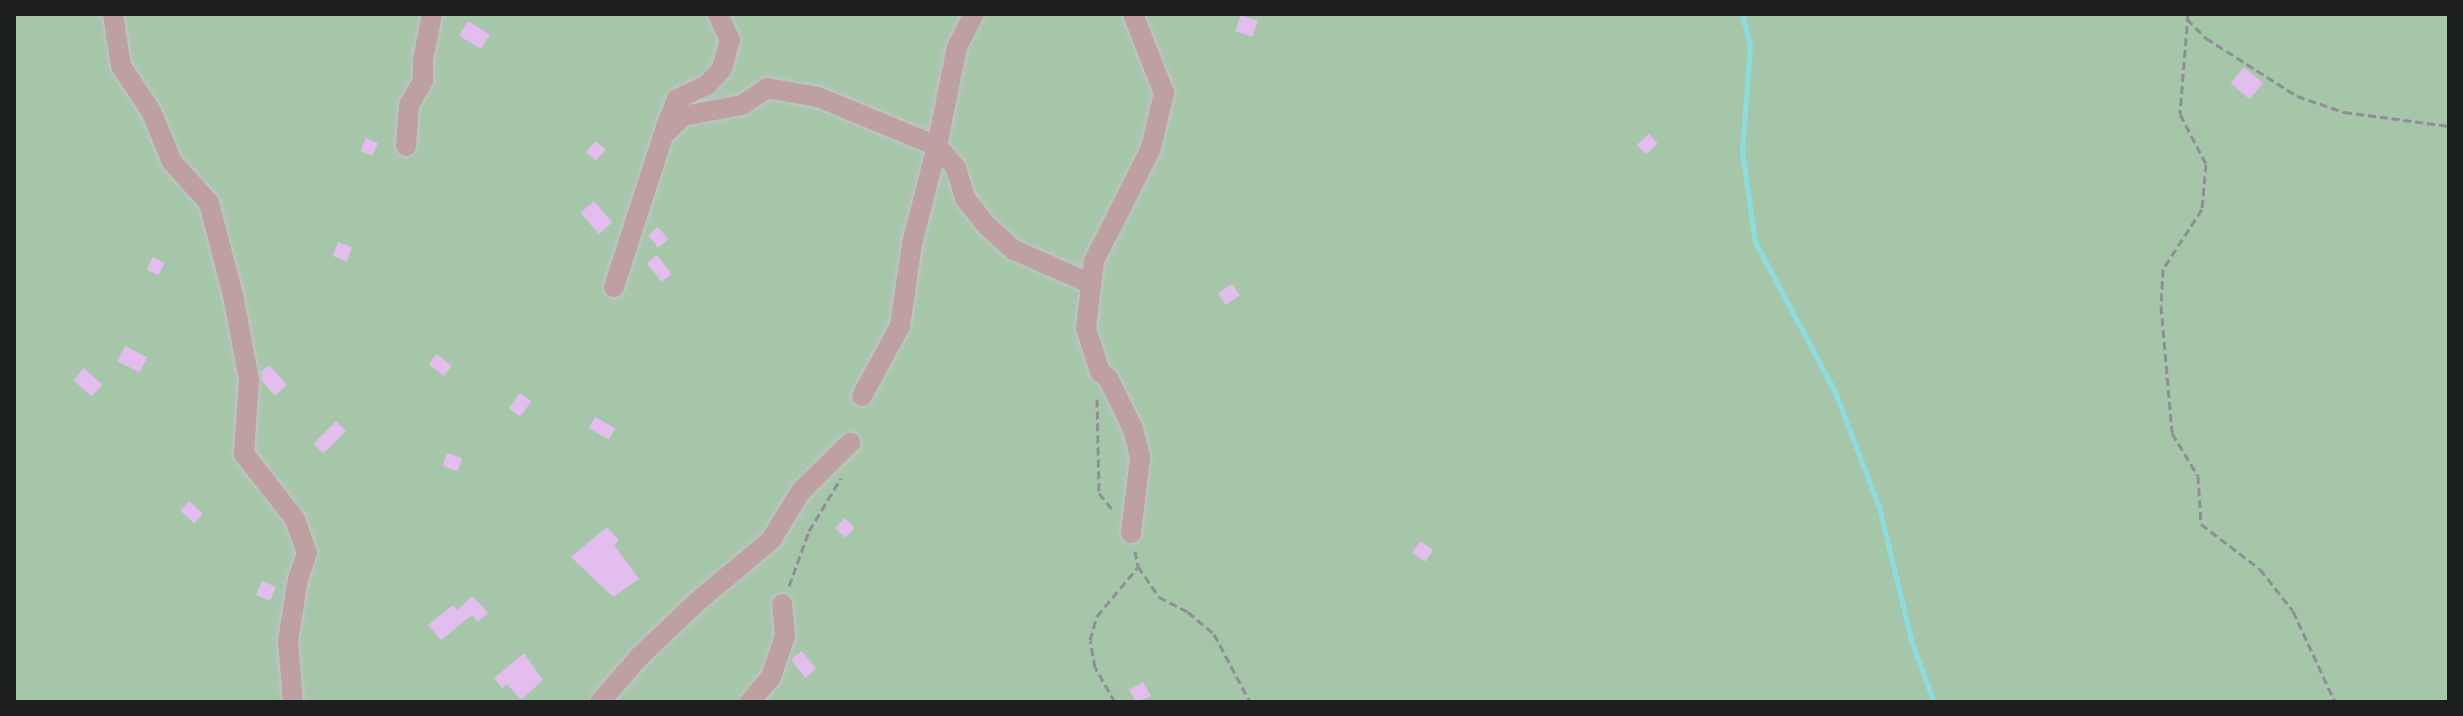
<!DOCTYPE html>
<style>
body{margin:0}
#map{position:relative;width:2463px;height:716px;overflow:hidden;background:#e5ebf1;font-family:"Space Grotesk",sans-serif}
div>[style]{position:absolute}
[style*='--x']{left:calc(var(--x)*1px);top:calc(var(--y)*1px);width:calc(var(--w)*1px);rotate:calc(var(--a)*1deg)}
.green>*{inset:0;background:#a6c6aa;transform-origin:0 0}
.stream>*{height:5px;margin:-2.5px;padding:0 2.5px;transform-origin:2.5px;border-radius:2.5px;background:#8cdde0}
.building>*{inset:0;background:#e2bdee;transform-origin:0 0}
.path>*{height:3px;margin-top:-1.5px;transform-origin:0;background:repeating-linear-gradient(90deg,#8c9095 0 8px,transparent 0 12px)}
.roads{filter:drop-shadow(0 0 2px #c1c6cb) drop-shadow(0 0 2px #c1c6cb)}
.minor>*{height:20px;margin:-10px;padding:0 10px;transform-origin:10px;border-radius:10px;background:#bea0a0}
span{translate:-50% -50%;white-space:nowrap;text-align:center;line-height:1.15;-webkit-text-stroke:7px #fff;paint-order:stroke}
.frame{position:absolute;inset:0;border:16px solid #1c1e20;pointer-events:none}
</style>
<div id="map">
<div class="green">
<div style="left:14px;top:14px;width:2435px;height:688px"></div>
</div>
<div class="stream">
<div style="--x:1742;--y:14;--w:32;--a:76"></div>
<div style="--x:1750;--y:45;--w:106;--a:94.3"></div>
<div style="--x:1742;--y:151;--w:92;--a:81.9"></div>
<div style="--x:1755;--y:242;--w:170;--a:61.9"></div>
<div style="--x:1835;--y:392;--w:123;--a:69.1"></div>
<div style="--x:1879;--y:507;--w:140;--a:76.4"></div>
<div style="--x:1912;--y:643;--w:63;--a:69.6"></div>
</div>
<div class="building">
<div style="left:1241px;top:15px;width:18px;height:17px;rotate:19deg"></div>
<div style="left:468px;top:21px;width:26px;height:17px;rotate:32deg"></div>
<div style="left:2244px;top:67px;width:25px;height:21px;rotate:40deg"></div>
<div style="left:1649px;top:134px;width:13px;height:16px;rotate:48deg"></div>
<div style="left:366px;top:138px;width:13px;height:14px;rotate:23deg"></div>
<div style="left:596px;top:141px;width:13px;height:15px;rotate:42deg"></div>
<div style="left:594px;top:201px;width:28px;height:18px;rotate:49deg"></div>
<div style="left:658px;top:227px;width:16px;height:13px;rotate:50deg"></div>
<div style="left:338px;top:242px;width:15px;height:15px;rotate:20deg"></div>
<div style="left:657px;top:255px;width:24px;height:13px;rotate:52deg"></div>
<div style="left:153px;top:257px;width:13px;height:14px;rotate:27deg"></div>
<div style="left:1232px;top:284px;width:14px;height:17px;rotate:56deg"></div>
<div style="left:125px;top:346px;width:25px;height:17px;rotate:27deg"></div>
<div style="left:437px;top:354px;width:19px;height:13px;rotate:39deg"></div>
<div style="clip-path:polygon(269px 365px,287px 385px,275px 396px,262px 381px,261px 372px)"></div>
<div style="left:84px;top:368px;width:25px;height:16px;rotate:42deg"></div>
<div style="left:520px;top:393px;width:14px;height:19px;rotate:36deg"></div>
<div style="left:595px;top:417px;width:23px;height:13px;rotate:29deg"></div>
<div style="left:336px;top:421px;width:14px;height:32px;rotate:45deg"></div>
<div style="left:447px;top:453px;width:16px;height:14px;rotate:18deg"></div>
<div style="left:189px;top:501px;width:19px;height:13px;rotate:43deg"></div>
<div style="left:845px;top:518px;width:14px;height:14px;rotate:45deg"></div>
<div style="clip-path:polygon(607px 527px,619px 540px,614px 545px,639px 579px,613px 597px,571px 557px)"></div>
<div style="left:1420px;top:541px;width:16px;height:14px;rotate:35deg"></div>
<div style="left:262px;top:581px;width:15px;height:15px;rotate:23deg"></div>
<div style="clip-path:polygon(472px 596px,488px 613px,478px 622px,472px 615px,441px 640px,428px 625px,453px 605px,457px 610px)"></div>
<div style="left:802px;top:651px;width:23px;height:14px;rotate:52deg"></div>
<div style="clip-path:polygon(524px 653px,543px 680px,521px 700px,507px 684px,502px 688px,494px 678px)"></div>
<div style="clip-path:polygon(1143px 682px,1151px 696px,1136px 702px,1129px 690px)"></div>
</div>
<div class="path">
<div style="--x:2188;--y:14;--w:100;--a:94.6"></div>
<div style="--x:2180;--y:114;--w:56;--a:62.5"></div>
<div style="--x:2206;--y:164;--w:45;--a:95.1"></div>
<div style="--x:2202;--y:209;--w:72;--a:123"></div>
<div style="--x:2163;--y:269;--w:37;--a:93"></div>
<div style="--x:2161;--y:306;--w:127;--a:85"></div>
<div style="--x:2172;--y:433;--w:50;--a:58.8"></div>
<div style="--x:2198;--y:476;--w:48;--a:86.4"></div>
<div style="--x:2201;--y:524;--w:74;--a:37.3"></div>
<div style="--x:2260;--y:569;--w:53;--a:51.8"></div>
<div style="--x:2293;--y:611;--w:100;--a:65.2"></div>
<div style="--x:2187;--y:19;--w:27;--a:45"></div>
<div style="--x:2206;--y:38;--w:108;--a:32.5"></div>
<div style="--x:2297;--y:96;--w:50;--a:18.8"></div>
<div style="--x:2344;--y:112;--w:106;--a:7.6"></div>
<div style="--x:1097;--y:399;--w:94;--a:88.8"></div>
<div style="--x:1099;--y:493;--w:22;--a:51"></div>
<div style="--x:1135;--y:551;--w:15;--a:79"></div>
<div style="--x:1138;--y:566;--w:37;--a:56"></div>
<div style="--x:1159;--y:597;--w:33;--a:27"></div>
<div style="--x:1188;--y:612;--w:34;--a:40"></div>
<div style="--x:1214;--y:634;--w:77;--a:62.1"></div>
<div style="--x:789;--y:586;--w:59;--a:-70"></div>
<div style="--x:809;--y:531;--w:62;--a:-58.9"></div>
<div style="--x:1115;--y:702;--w:40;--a:-119.7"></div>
<div style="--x:1095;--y:667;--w:27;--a:-100"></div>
<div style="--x:1090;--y:640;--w:25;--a:-74"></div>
<div style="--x:1097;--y:616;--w:64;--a:-50.1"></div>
</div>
<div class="roads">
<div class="minor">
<div style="--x:113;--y:14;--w:53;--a:81.3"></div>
<div style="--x:121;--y:66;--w:54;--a:56.3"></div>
<div style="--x:151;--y:111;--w:55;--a:67.6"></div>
<div style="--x:172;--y:162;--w:55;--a:47.9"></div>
<div style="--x:209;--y:203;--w:95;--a:75.4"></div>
<div style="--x:233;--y:295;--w:86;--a:79.3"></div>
<div style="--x:249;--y:380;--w:74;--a:93.9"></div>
<div style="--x:244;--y:454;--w:83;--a:51.9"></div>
<div style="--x:295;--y:519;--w:36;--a:71"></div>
<div style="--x:307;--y:553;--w:28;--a:109"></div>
<div style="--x:298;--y:579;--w:63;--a:99.2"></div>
<div style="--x:288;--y:641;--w:61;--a:85.3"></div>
<div style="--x:665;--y:129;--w:32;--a:-68"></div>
<div style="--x:677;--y:99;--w:33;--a:-25"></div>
<div style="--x:707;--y:85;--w:22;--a:-47"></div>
<div style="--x:722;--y:69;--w:30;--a:-75"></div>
<div style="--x:730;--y:40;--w:29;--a:-115"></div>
<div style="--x:406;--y:146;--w:41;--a:-85.8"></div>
<div style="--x:409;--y:105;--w:28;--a:-60"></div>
<div style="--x:423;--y:81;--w:21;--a:-90"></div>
<div style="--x:423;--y:60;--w:47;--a:-78.9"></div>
<div style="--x:614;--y:287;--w:159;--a:-72"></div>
<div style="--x:663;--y:136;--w:28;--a:-45"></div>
<div style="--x:683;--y:116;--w:60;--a:-10.6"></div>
<div style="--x:742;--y:105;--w:30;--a:-34"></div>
<div style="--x:767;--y:88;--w:52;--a:10"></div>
<div style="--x:818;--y:97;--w:129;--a:22.4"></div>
<div style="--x:937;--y:146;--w:29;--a:49"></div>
<div style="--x:956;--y:168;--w:31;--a:73"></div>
<div style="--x:965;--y:198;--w:36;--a:52"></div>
<div style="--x:987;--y:226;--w:36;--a:42"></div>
<div style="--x:1014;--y:250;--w:84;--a:23.8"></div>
<div style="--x:862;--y:396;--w:80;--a:-61.5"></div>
<div style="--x:900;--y:326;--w:83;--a:-81.7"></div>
<div style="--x:912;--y:244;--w:101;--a:-75.7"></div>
<div style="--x:937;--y:146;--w:101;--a:-78.6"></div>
<div style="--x:957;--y:47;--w:37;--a:-63"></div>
<div style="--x:1131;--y:533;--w:77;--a:-83.2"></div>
<div style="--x:1140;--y:457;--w:29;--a:-104"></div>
<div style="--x:1133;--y:429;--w:57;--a:-116.1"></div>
<div style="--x:1108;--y:378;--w:10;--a:-143"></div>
<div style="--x:1100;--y:372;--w:46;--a:-107.7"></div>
<div style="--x:1086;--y:328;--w:67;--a:-83.2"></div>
<div style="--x:1094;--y:261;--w:127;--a:-63.2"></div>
<div style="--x:1151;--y:148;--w:57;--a:-76.7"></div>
<div style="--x:1164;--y:93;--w:85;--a:-111.4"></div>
<div style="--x:600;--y:702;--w:61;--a:-49"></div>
<div style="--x:640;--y:656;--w:80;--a:-43.5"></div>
<div style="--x:698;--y:601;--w:95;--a:-39.9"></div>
<div style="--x:771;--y:540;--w:57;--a:-58.5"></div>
<div style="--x:801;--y:491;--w:69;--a:-44.4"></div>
<div style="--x:750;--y:702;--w:33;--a:-50"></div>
<div style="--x:771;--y:677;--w:43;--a:-71.1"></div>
<div style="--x:785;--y:636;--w:32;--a:-95"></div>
</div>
</div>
<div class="frame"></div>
</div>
